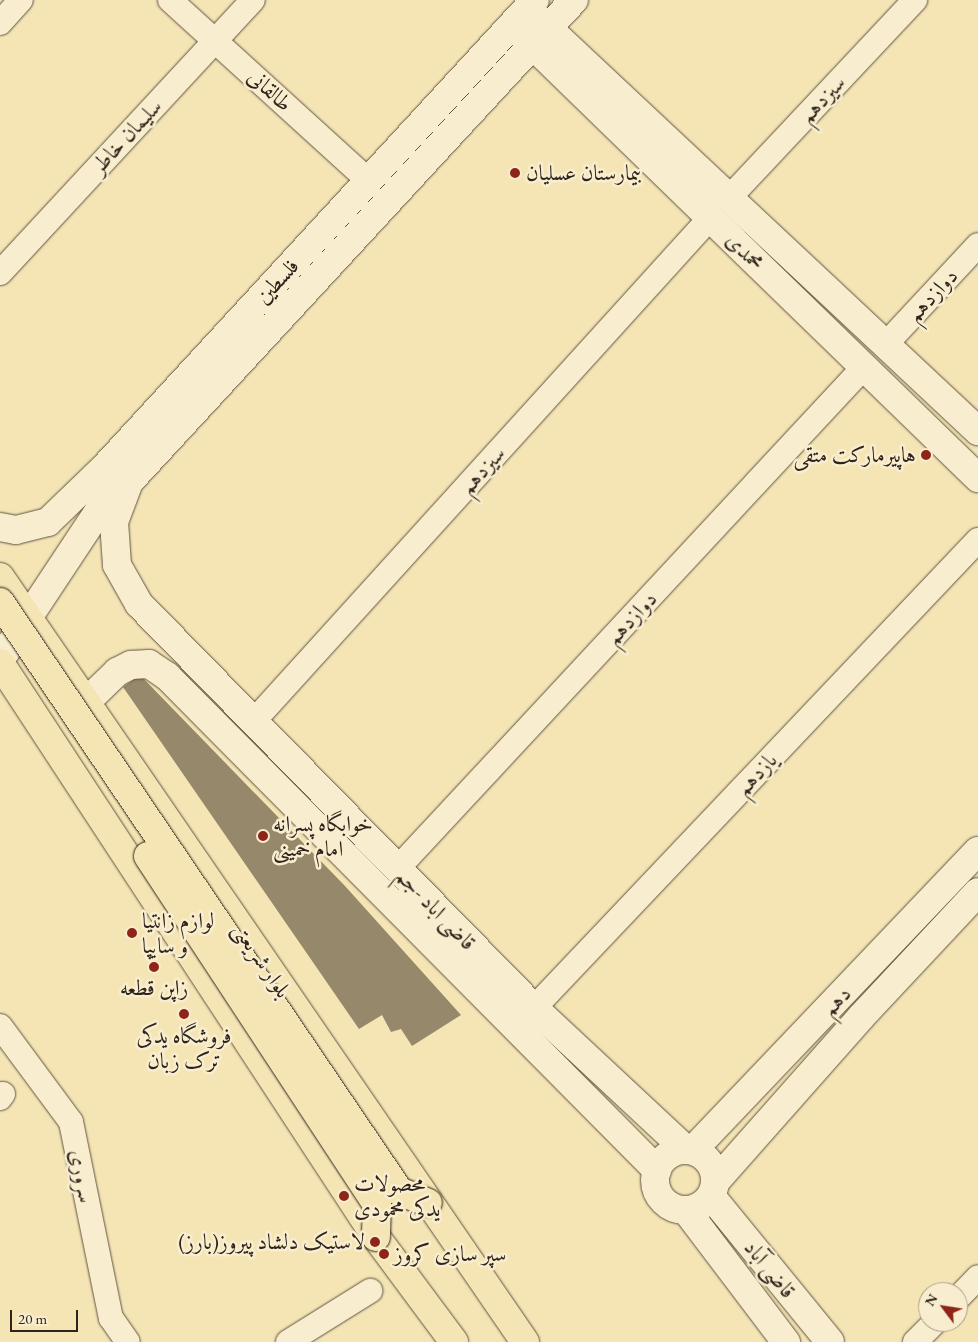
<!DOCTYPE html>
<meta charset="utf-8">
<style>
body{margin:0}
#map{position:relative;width:978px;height:1342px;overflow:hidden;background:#f5e5b5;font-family:"EB Garamond",Amiri,serif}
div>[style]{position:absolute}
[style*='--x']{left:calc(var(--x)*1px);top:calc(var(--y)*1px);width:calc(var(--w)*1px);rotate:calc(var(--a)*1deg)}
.building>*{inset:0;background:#96886b}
.roads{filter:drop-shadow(0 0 1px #615442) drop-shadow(0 0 1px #615442)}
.street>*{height:24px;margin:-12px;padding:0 12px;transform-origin:12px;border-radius:12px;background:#f8eecf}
.secondary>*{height:28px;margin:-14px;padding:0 14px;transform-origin:14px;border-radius:14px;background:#f8eecf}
.secondary>.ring{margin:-14px;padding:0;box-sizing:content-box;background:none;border:28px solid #f8eecf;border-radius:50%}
.primary>*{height:28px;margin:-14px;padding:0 14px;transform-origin:14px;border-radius:14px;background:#f5e5b5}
.bridges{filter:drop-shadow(0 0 1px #30231b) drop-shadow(0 0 1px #30231b)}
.primary-bridge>*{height:28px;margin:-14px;padding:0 14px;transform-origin:14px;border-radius:14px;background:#f5e5b5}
.dots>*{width:14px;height:14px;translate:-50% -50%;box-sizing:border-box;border:2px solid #f8eecf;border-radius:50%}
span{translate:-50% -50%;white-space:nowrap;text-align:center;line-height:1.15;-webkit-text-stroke:5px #f8eecf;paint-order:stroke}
.street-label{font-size:22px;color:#30231b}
.poi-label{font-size:22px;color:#30231b}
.left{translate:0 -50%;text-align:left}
.right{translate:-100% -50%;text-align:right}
.north{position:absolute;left:918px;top:1282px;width:50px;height:50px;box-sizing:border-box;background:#f8eecf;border:1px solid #a89d87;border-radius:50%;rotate:301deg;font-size:14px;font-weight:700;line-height:20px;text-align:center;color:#30231b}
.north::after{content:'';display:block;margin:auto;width:18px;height:22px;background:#8f2418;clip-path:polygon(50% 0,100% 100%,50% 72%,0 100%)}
.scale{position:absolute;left:10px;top:1310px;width:68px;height:22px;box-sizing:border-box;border:2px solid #30231b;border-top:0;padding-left:6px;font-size:15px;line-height:18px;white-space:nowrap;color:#30231b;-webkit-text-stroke:4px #f8eecf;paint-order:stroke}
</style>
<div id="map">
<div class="building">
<div style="clip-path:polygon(140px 675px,345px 886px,461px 1015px,412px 1046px,401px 1029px,391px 1032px,382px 1015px,359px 1029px,123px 687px)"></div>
</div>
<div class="roads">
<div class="street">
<div style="--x:170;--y:0;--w:269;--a:42.3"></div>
<div style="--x:0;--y:23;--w:31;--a:-48"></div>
<div style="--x:729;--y:198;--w:272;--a:-46.8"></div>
<div style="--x:0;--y:273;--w:372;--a:-47.2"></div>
<div style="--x:886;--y:344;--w:135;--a:-47.1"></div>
<div style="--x:253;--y:722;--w:680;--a:-47.8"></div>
<div style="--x:397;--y:869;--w:686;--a:-47.07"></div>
<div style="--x:534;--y:1008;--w:645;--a:-46.51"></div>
<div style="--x:0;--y:1026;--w:119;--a:53.5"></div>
<div style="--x:71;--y:1122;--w:200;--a:78.5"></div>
<div style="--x:111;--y:1318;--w:29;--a:55"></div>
<div style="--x:0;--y:1098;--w:5;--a:-53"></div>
<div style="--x:958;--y:1298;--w:29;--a:-46"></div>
<div style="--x:288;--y:1342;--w:97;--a:-31.9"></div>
<div style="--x:915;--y:1342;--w:28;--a:-45"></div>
</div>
<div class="secondary">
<div style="--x:536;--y:17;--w:606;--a:43.13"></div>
<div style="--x:520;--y:33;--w:639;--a:44.18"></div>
<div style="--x:129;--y:482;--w:43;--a:110.6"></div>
<div style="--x:114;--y:522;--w:43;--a:86"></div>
<div style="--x:117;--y:565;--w:45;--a:60.6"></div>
<div style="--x:139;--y:604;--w:565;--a:45.65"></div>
<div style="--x:534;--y:1008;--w:207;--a:43"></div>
<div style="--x:0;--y:527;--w:16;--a:11"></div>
<div style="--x:16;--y:530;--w:33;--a:-14"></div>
<div style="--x:48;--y:522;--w:81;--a:-44"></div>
<div style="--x:106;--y:466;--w:633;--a:-47.37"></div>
<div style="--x:0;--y:660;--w:185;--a:-56.5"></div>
<div style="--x:102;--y:506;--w:36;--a:-42"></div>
<div style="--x:129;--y:482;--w:656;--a:-47.29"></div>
<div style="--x:85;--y:703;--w:45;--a:-44.1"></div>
<div style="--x:117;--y:672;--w:16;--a:-27"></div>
<div style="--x:131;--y:665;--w:18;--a:-3"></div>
<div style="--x:149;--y:664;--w:22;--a:34"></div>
<div style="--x:167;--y:676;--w:696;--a:45.23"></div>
<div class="ring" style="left:655px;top:1150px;width:32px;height:32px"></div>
<div style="--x:693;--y:1150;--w:413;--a:-46.4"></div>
<div style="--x:716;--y:1181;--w:219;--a:-48.5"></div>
<div style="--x:861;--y:1017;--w:171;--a:-46.9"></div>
<div style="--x:711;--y:1196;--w:188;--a:50.8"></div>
<div style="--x:686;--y:1210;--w:166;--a:52.9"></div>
</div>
<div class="primary">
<div style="--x:0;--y:577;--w:928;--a:55.54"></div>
<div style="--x:0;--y:663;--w:686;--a:56.77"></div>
<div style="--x:376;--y:1237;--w:131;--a:53.4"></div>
</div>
</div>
<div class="bridges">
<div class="primary-bridge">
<div style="--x:0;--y:602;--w:711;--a:55.89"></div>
<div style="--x:399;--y:1191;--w:31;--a:22"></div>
<div style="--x:148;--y:856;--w:417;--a:56.7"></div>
<div style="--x:377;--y:1205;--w:32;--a:92"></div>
</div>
</div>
<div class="dots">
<div style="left:515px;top:173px;background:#8f2418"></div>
<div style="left:926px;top:455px;background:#8f2418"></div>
<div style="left:263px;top:836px;background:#8f2418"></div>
<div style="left:132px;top:933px;background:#8f2418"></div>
<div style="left:154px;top:967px;background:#8f2418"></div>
<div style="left:184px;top:1014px;background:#8f2418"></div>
<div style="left:344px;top:1196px;background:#8f2418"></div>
<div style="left:375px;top:1242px;background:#8f2418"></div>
<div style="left:384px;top:1254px;background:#8f2418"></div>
</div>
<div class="street-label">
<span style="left:270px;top:90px;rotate:42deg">طالقانی</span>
<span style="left:822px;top:99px;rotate:-47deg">سیزدهم</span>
<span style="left:126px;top:136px;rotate:-47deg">سلیمان خاطر</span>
<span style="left:745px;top:251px;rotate:44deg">محمدی</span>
<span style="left:277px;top:281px;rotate:-47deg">فلسطین</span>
<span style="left:932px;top:295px;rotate:-47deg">دوازدهم</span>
<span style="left:482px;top:470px;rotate:-48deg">سیزدهم</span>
<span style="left:631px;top:618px;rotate:-47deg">دوازدهم</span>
<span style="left:756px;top:774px;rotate:-47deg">یازدهم</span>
<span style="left:436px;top:909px;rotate:46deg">قاضی اباد -جم</span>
<span style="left:262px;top:960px;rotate:56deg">بلوار شریعتی</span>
<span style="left:836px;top:1001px;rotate:-46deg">دهم</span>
<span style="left:82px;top:1176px;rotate:79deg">سروری</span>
<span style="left:770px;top:1269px;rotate:51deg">قاضی آباد</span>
</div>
<div class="poi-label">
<span class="left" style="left:526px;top:173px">بیمارستان عسلیان</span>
<span class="right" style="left:916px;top:455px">هاپیرمارکت متقی</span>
<span class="left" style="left:273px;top:836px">خوابگاه پسرانه<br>امام خمینی</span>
<span class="left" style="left:142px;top:933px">لوازم زانتیا<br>و سایپا</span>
<span style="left:154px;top:988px">زاپن قطعه</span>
<span style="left:184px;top:1048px">فروشگاه یدکی<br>ترک زبان</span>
<span class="left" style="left:354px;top:1196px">محصولات<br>یدکی محمودی</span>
<span class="right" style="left:365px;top:1242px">لاستیک دلشاد پیروز(بارز)</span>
<span class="left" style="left:394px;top:1254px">سپر سازی کروز</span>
</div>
<div class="north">N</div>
<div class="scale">20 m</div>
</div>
